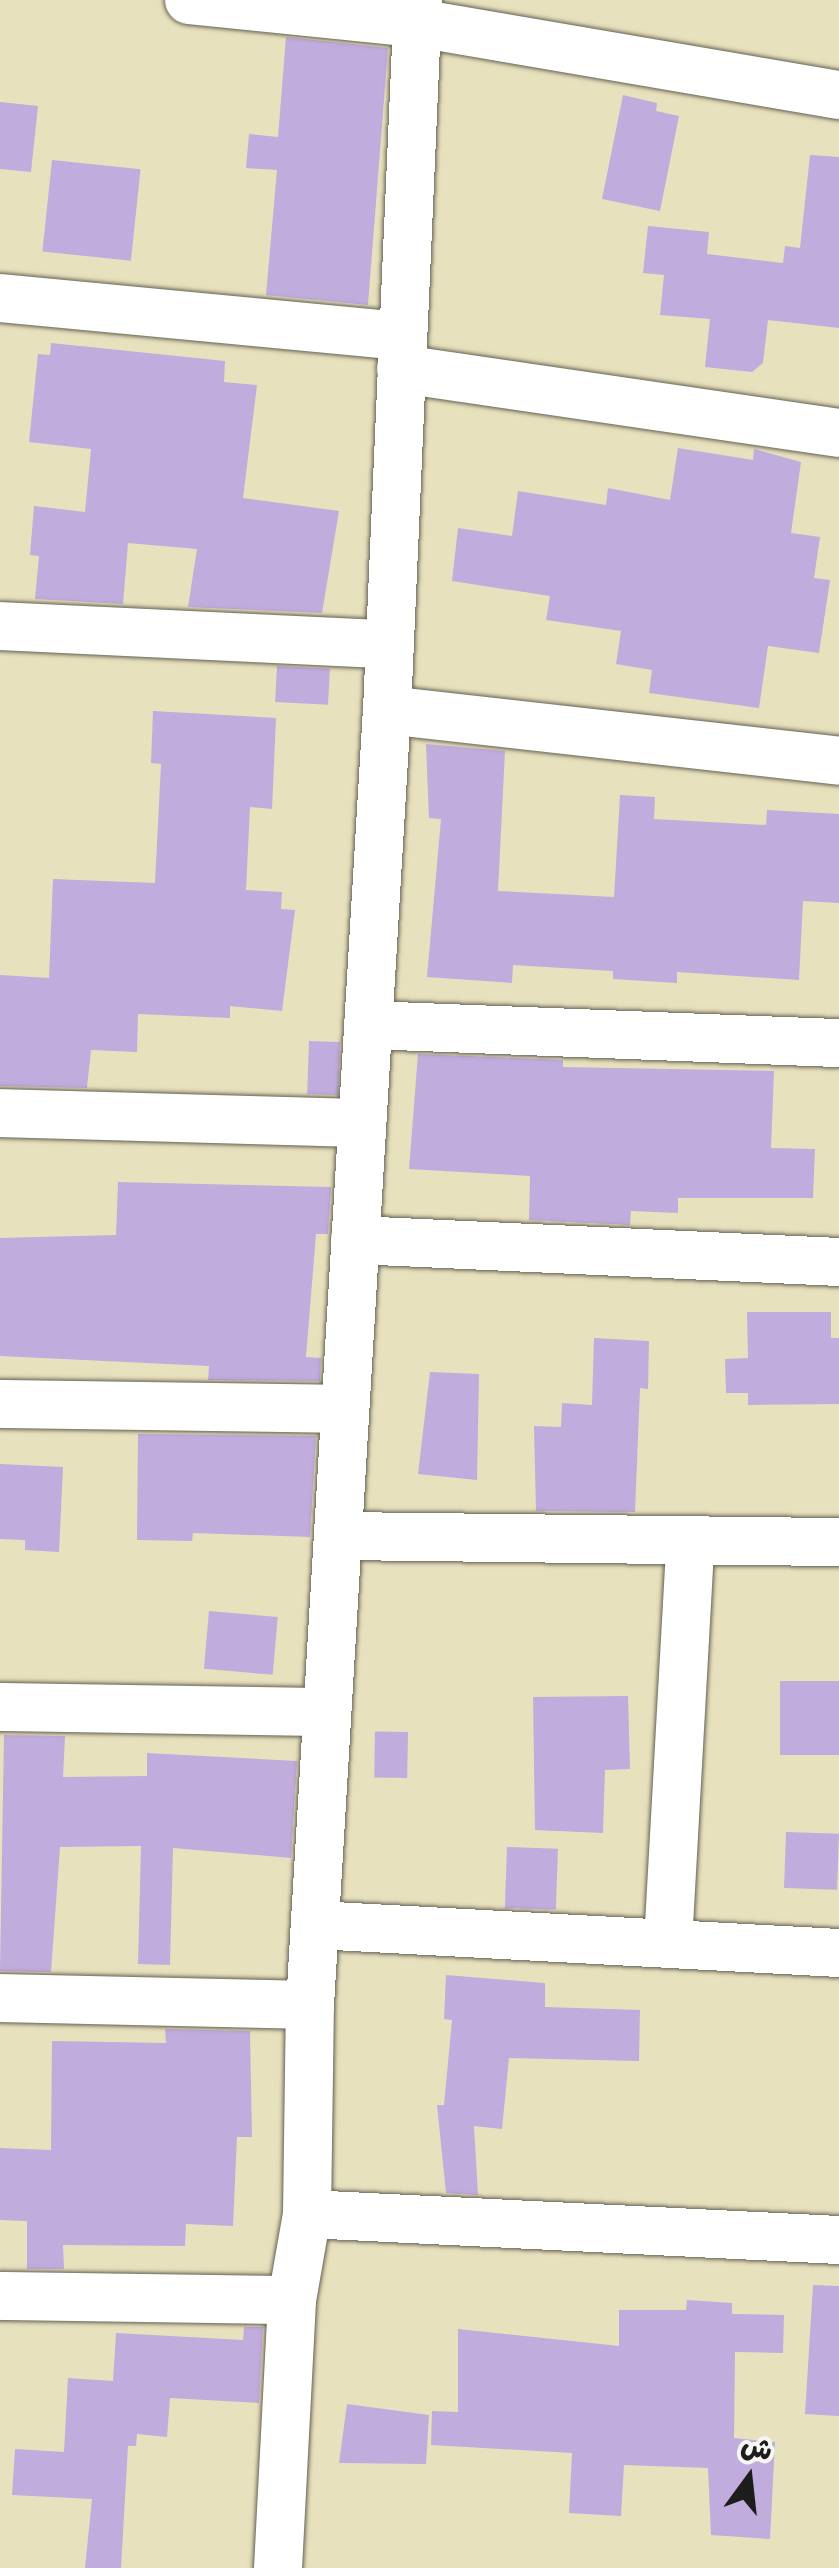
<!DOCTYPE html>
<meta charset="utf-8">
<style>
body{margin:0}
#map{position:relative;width:839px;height:2568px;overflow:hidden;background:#e8e1bd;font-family:"Balsamiq Sans","Playpen Sans Arabic",sans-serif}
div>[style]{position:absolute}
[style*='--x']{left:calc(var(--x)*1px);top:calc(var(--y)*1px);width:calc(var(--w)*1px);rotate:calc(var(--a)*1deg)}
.building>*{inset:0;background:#c1acde;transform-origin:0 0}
.roads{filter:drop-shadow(0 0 2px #636154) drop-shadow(0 0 2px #636154)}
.minor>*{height:48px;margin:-24px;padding:0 24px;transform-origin:24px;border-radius:24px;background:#fff}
span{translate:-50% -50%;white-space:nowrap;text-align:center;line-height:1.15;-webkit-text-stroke:10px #f6f6f2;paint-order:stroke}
.north{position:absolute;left:699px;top:2428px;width:100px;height:100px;-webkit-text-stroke:8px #f6f6f2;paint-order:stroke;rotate:15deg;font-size:28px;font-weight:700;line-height:40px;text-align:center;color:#1c1c1c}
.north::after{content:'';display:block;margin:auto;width:35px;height:45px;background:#1c1c1c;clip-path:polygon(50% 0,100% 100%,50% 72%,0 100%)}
</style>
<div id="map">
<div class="building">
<div style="clip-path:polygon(286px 37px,388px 48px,368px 305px,266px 295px,277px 170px,246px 168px,249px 134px,278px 137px)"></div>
<div style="clip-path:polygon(623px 95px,657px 103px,656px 111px,679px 116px,660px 211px,602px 199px)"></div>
<div style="clip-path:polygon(0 102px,38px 106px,31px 172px,0 169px)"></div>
<div style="clip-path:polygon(810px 155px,839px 157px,839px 328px,768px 320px,763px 363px,752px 372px,705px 367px,710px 319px,660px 315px,664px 275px,643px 273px,648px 226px,709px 232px,707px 254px,783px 263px,785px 246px,800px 248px)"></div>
<div style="left:52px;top:160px;width:89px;height:92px;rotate:6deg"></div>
<div style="clip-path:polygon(51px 343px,225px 361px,224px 382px,257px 385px,243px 498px,339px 511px,322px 613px,188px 607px,197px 549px,128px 543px,123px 604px,35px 599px,39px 556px,30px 555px,34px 506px,85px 512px,91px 449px,29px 442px,38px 354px,50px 355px)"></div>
<div style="clip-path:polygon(678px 448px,753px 460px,754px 449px,801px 462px,791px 533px,820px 537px,814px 578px,830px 580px,819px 653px,768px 646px,759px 708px,649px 693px,652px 670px,616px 664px,621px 631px,546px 620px,550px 596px,452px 581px,458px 528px,512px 536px,518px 491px,606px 505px,608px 488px,670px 500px)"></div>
<div style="left:277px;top:666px;width:53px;height:36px;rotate:3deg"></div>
<div style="clip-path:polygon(153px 711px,276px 718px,272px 809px,250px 807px,246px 890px,282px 892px,281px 909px,295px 910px,282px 1011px,230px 1006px,230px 1018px,138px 1014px,137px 1052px,91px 1050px,87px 1088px,0 1086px,0 975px,49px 978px,53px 879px,155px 883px,161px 764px,151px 763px)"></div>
<div style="clip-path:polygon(426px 744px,505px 751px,498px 891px,614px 897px,620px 795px,655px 797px,654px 819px,766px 825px,767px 810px,839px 814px,839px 903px,803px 901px,799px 980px,677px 972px,677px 983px,613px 979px,613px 971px,513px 965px,512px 983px,427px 977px,441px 819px,429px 818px)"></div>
<div style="left:309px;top:1041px;width:31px;height:53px;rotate:2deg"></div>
<div style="clip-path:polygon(418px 1054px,563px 1060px,563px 1067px,774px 1071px,771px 1148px,815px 1149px,813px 1198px,678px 1198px,678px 1213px,631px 1211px,630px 1225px,529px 1220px,530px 1176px,409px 1169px)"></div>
<div style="clip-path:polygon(118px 1182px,331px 1187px,328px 1234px,316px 1234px,306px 1357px,321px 1358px,320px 1381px,208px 1380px,209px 1366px,0 1356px,0 1238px,116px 1235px)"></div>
<div style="clip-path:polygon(747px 1312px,831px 1312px,831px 1338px,839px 1338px,839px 1404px,748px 1405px,748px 1393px,726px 1393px,725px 1359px,748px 1358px)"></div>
<div style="clip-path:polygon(594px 1338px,649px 1341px,648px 1389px,640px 1388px,635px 1512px,536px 1511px,534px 1426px,561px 1427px,562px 1403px,592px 1405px)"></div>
<div style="clip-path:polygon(430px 1372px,479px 1374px,477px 1480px,418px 1474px)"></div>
<div style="clip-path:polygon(138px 1434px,316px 1436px,310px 1537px,193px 1533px,192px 1541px,137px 1540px)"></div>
<div style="clip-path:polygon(0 1464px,63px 1467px,59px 1552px,25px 1550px,25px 1540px,0 1539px)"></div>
<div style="left:209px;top:1611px;width:69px;height:58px;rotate:5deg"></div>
<div style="left:839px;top:1681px;width:74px;height:59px;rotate:90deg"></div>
<div style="clip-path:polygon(628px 1696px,630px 1769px,605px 1770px,603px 1833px,535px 1830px,533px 1697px)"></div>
<div style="left:408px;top:1732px;width:46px;height:33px;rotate:91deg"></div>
<div style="clip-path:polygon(4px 1735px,65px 1736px,63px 1777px,147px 1776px,147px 1753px,297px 1761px,291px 1858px,173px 1848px,170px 1965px,138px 1964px,141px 1846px,60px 1847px,51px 1972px,0 1971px)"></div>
<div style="left:786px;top:1832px;width:53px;height:56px;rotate:2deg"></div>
<div style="left:507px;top:1847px;width:51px;height:61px;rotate:2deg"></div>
<div style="clip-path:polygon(446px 1975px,545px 1983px,545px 2007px,640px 2010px,639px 2061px,509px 2058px,502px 2129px,474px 2126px,478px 2195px,446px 2193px,437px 2105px,444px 2105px,452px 2020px,444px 2019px)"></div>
<div style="clip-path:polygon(165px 2029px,250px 2031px,252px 2137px,237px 2137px,233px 2226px,186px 2224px,185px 2246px,63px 2245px,64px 2269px,27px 2269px,27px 2221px,0 2220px,0 2148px,51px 2150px,52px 2041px,166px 2043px)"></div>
<div style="clip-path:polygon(813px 2285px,839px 2286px,839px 2416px,805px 2414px)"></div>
<div style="clip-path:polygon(687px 2300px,732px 2303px,732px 2314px,784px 2315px,783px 2353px,735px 2352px,734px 2438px,775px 2442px,770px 2539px,711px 2535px,708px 2468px,624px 2465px,621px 2516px,569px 2513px,572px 2453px,431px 2445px,432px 2411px,458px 2412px,458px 2329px,619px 2346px,619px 2310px,686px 2310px)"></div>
<div style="clip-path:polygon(244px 2327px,263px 2327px,259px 2403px,170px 2398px,167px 2437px,137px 2434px,136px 2446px,128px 2446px,121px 2568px,85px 2568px,92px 2499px,12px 2495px,15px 2449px,64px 2452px,68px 2378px,113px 2381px,116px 2333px,243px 2340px)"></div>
<div style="clip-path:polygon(347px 2404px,429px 2415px,426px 2464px,339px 2463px)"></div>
</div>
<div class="roads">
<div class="minor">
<div style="--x:189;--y:0;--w:229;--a:5.8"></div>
<div style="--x:417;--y:23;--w:428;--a:9.7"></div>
<div style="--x:0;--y:298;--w:404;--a:5.4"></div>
<div style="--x:401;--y:369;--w:443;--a:8.3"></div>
<div style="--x:0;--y:626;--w:388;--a:2.7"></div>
<div style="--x:387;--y:710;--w:455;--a:6.4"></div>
<div style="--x:368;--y:1025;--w:471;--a:2.2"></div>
<div style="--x:0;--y:1113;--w:361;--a:1.6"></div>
<div style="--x:355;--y:1240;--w:484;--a:2.6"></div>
<div style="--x:0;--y:1404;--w:345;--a:0.8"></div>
<div style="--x:340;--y:1536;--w:499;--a:0.7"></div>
<div style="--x:0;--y:1707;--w:327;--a:0.9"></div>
<div style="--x:315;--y:1925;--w:525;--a:3.06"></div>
<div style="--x:668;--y:1943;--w:399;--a:-86.8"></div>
<div style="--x:0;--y:1998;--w:310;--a:1.3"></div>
<div style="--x:307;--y:2214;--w:533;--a:2.8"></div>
<div style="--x:0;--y:2296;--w:292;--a:0.8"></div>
<div style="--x:278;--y:2568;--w:268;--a:-87"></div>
<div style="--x:292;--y:2300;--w:87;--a:-80.1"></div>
<div style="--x:307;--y:2214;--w:209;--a:-89.2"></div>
<div style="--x:310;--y:2005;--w:1297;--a:-86.6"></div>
<div style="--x:387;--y:710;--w:711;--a:-87.5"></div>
</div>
</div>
<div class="north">ش</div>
</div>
